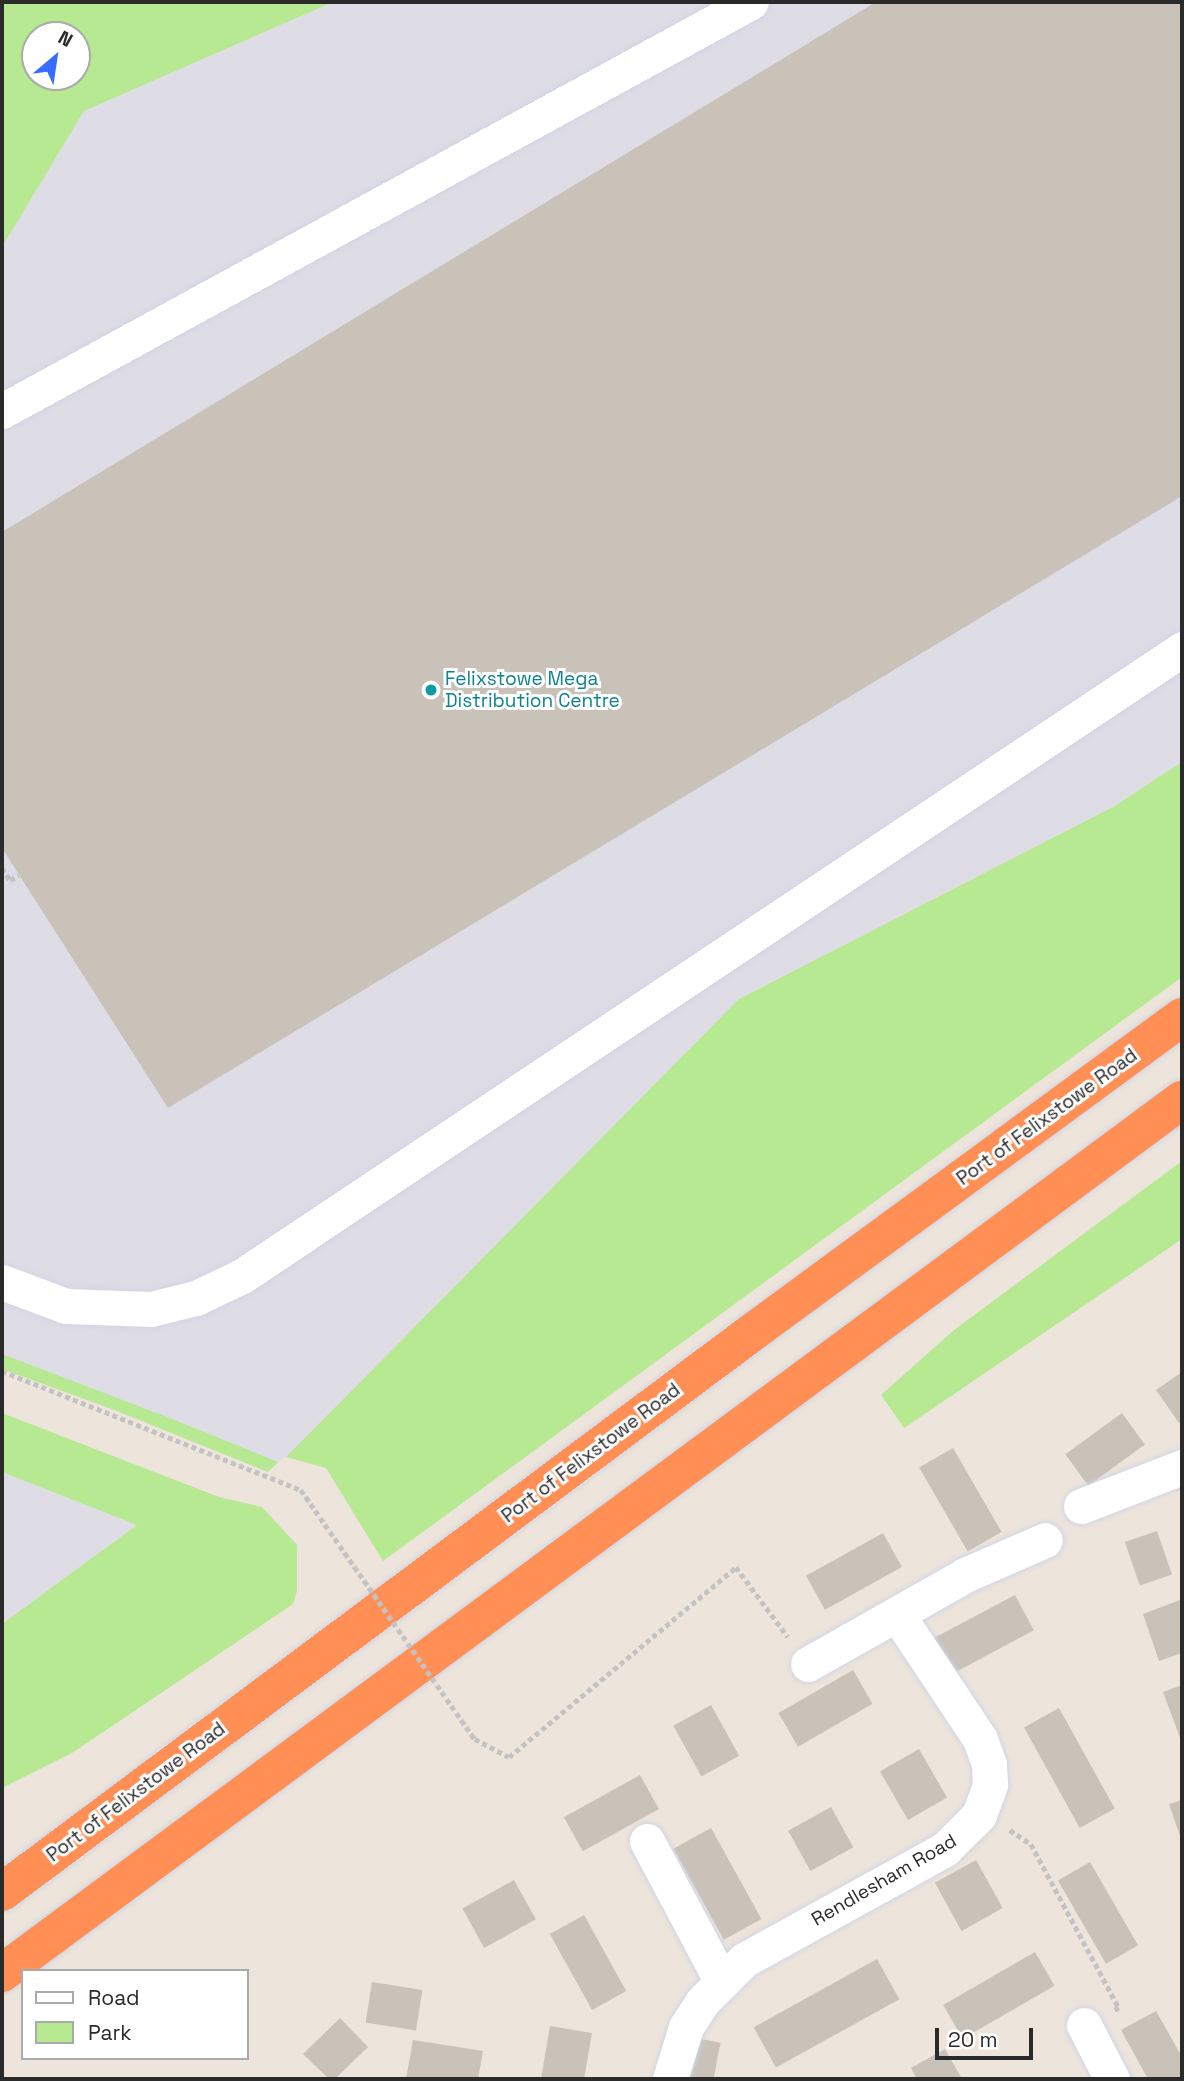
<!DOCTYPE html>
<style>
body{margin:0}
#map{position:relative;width:1184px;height:2081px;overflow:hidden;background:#ede4db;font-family:"Space Grotesk",sans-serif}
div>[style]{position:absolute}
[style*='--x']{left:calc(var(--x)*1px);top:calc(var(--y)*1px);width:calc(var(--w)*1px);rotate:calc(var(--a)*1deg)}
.industrial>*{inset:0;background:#dedce5}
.green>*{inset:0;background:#b7e892}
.building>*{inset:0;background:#c8c2b9;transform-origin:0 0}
.path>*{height:4.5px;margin-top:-2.25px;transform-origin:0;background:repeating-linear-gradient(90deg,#c3c3c3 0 5px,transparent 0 8.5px)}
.roads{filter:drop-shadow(0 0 2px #d0d5e4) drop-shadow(0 0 2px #d0d5e4)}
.minor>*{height:35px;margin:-17.5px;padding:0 17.5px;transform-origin:17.5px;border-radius:17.5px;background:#fff}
.highway>*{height:38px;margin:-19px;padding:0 19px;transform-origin:19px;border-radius:19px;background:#ff8f54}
.path-bridge>*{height:4.5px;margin-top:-2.25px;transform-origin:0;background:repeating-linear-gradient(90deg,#c3c3c3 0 5px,transparent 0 8.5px)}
.dots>*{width:19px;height:19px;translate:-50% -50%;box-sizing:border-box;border:4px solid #fff;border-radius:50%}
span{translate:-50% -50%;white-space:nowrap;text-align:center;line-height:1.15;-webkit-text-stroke:6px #fff;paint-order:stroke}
.culture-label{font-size:19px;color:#0d838f}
.left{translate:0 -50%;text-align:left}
.street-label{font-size:19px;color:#2a2a2a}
.frame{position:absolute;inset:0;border:4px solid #2a2a2a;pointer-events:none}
.legend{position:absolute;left:21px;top:1969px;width:228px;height:91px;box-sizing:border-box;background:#fff;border:2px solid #aaa;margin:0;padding:9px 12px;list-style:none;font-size:21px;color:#2a2a2a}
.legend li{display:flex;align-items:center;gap:14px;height:35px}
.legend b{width:35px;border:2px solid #aaa}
.north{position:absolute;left:21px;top:21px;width:70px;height:70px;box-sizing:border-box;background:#fff;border:2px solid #aaa;border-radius:50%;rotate:29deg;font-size:19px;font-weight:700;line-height:28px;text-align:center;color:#2a2a2a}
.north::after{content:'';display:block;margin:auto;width:24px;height:32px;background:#366dff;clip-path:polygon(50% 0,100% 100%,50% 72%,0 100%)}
.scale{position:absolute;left:935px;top:2028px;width:98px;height:32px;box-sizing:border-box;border:4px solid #2a2a2a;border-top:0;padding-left:9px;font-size:21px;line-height:24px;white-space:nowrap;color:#2a2a2a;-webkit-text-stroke:5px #fff;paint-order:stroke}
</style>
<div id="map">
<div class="industrial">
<div style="clip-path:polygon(333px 2px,1182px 2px,1182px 762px,1113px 807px,739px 999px,286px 1457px,278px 1462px,2px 1354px,2px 247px,84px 111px)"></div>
<div style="clip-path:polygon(2px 1472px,137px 1525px,2px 1624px)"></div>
</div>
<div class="green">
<div style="clip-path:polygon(evenodd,2px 2px,333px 2px,84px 111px,2px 247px,2px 2px,35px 35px,77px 35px,77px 77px,35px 77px,35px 35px)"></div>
<div style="clip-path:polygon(1182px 762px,1182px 977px,383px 1561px,326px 1468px,286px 1457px,739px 999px,1113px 807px)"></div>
<div style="clip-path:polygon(1182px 1161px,1182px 1239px,904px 1428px,881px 1395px,954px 1330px)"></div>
<div style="clip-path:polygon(2px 1354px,167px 1417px,278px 1462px,268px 1472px,117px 1411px,2px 1369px)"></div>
<div style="clip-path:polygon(2px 1413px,219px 1497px,262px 1507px,297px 1545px,297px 1591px,293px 1604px,72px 1753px,2px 1788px,2px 1624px,137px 1525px,2px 1472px)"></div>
</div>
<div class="building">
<div style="clip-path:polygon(876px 2px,1182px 2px,1182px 496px,168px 1108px,2px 848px,2px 532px)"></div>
<div style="clip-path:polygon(1182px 1372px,1182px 1421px,1179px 1423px,1156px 1390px)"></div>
<div style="left:1122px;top:1413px;width:39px;height:70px;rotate:54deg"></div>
<div style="left:953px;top:1448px;width:97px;height:39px;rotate:60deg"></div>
<div style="left:1157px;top:1531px;width:46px;height:34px;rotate:71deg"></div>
<div style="left:883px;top:1533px;width:39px;height:88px;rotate:61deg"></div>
<div style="left:1015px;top:1595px;width:40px;height:96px;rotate:62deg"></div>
<div style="clip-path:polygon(1180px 1600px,1182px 1653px,1159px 1661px,1143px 1614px)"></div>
<div style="left:853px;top:1670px;width:39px;height:86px;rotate:60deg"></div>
<div style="clip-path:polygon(1182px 1685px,1182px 1743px,1163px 1692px)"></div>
<div style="left:711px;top:1705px;width:58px;height:43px;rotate:61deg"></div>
<div style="left:1059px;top:1708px;width:115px;height:40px;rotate:61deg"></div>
<div style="left:919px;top:1749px;width:56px;height:45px;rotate:60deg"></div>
<div style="left:640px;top:1775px;width:39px;height:87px;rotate:61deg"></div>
<div style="clip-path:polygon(1182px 1800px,1182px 1842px,1169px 1804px)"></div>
<div style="left:831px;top:1807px;width:46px;height:49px;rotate:61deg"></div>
<div style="left:711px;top:1828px;width:104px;height:43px;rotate:61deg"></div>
<div style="left:976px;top:1860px;width:55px;height:47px;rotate:61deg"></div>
<div style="left:1090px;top:1862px;width:96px;height:37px;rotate:60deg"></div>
<div style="left:514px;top:1880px;width:45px;height:59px;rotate:61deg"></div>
<div style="left:584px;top:1915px;width:87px;height:39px;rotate:61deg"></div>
<div style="left:1035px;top:1952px;width:39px;height:106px;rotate:60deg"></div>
<div style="left:877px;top:1959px;width:46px;height:141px;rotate:61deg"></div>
<div style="left:372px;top:1982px;width:51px;height:41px;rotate:9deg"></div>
<div style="clip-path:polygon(1156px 2011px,1182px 2057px,1182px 2079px,1148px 2079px,1121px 2030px)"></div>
<div style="clip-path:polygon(340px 2018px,368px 2047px,335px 2079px,329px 2079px,303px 2054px)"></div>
<div style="clip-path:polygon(550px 2026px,592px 2033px,584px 2079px,541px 2079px)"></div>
<div style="left:696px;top:2038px;width:25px;height:42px;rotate:11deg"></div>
<div style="clip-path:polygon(413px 2040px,483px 2051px,478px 2079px,406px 2079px)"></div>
<div style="clip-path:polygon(945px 2049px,962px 2079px,917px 2079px,911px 2068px)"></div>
</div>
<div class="path">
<div style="--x:2;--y:868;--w:14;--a:56"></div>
<div style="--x:10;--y:880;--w:10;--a:-29"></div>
<div style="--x:2;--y:1371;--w:322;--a:21.7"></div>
<div style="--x:475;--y:1739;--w:38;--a:28"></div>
<div style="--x:509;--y:1757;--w:296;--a:-39.9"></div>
<div style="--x:736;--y:1567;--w:87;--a:53.4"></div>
<div style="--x:1010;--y:1830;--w:25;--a:34"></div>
<div style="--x:1031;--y:1844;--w:186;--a:61.8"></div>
<div style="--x:1119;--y:2008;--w:7;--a:153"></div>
</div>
<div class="roads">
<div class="minor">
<div style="--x:2;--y:411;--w:853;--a:-28.64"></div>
<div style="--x:2;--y:1282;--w:68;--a:20.6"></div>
<div style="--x:66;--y:1306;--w:85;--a:2"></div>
<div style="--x:151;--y:1309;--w:46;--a:-13.7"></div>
<div style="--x:196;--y:1298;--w:51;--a:-25.6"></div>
<div style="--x:242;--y:1276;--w:1130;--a:-33.7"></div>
<div style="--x:1081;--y:1506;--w:108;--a:-21.1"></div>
<div style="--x:808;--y:1664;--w:180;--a:-29.5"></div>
<div style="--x:965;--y:1575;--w:87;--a:-23.6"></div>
<div style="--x:647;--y:1841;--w:157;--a:62"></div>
<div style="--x:1084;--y:2025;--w:61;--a:62.6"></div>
<div style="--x:670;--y:2079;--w:54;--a:-72.9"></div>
<div style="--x:686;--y:2027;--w:30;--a:-57"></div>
<div style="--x:702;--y:2002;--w:59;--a:-45"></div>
<div style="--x:744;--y:1960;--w:230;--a:-28.9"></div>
<div style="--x:945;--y:1849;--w:48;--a:-45"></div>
<div style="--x:979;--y:1815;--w:33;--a:-70"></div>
<div style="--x:990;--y:1784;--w:20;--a:-93"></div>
<div style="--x:989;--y:1764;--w:27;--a:-110"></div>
<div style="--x:980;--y:1739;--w:150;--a:-123.6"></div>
</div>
<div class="highway">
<div style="--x:2;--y:1892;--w:933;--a:-36.72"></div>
<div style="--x:750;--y:1334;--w:536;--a:-36.27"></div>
<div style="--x:2;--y:1973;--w:1468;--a:-36.5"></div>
</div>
</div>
<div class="path-bridge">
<div style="--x:301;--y:1490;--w:304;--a:55.1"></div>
</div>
<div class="dots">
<div style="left:431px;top:690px;background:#0f9aa8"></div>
</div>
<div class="culture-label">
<span class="left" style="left:445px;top:690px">Felixstowe Mega<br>Distribution Centre</span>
</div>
<div class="street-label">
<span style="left:1047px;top:1117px;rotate:-36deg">Port of Felixstowe Road</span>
<span style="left:591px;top:1453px;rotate:-37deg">Port of Felixstowe Road</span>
<span style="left:136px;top:1792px;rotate:-37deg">Port of Felixstowe Road</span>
<span style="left:884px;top:1880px;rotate:-30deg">Rendlesham Road</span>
</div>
<div class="frame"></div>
<ul class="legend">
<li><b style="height:9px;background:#fff"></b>Road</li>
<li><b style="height:19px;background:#b7e892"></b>Park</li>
</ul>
<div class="north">N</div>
<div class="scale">20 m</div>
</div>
